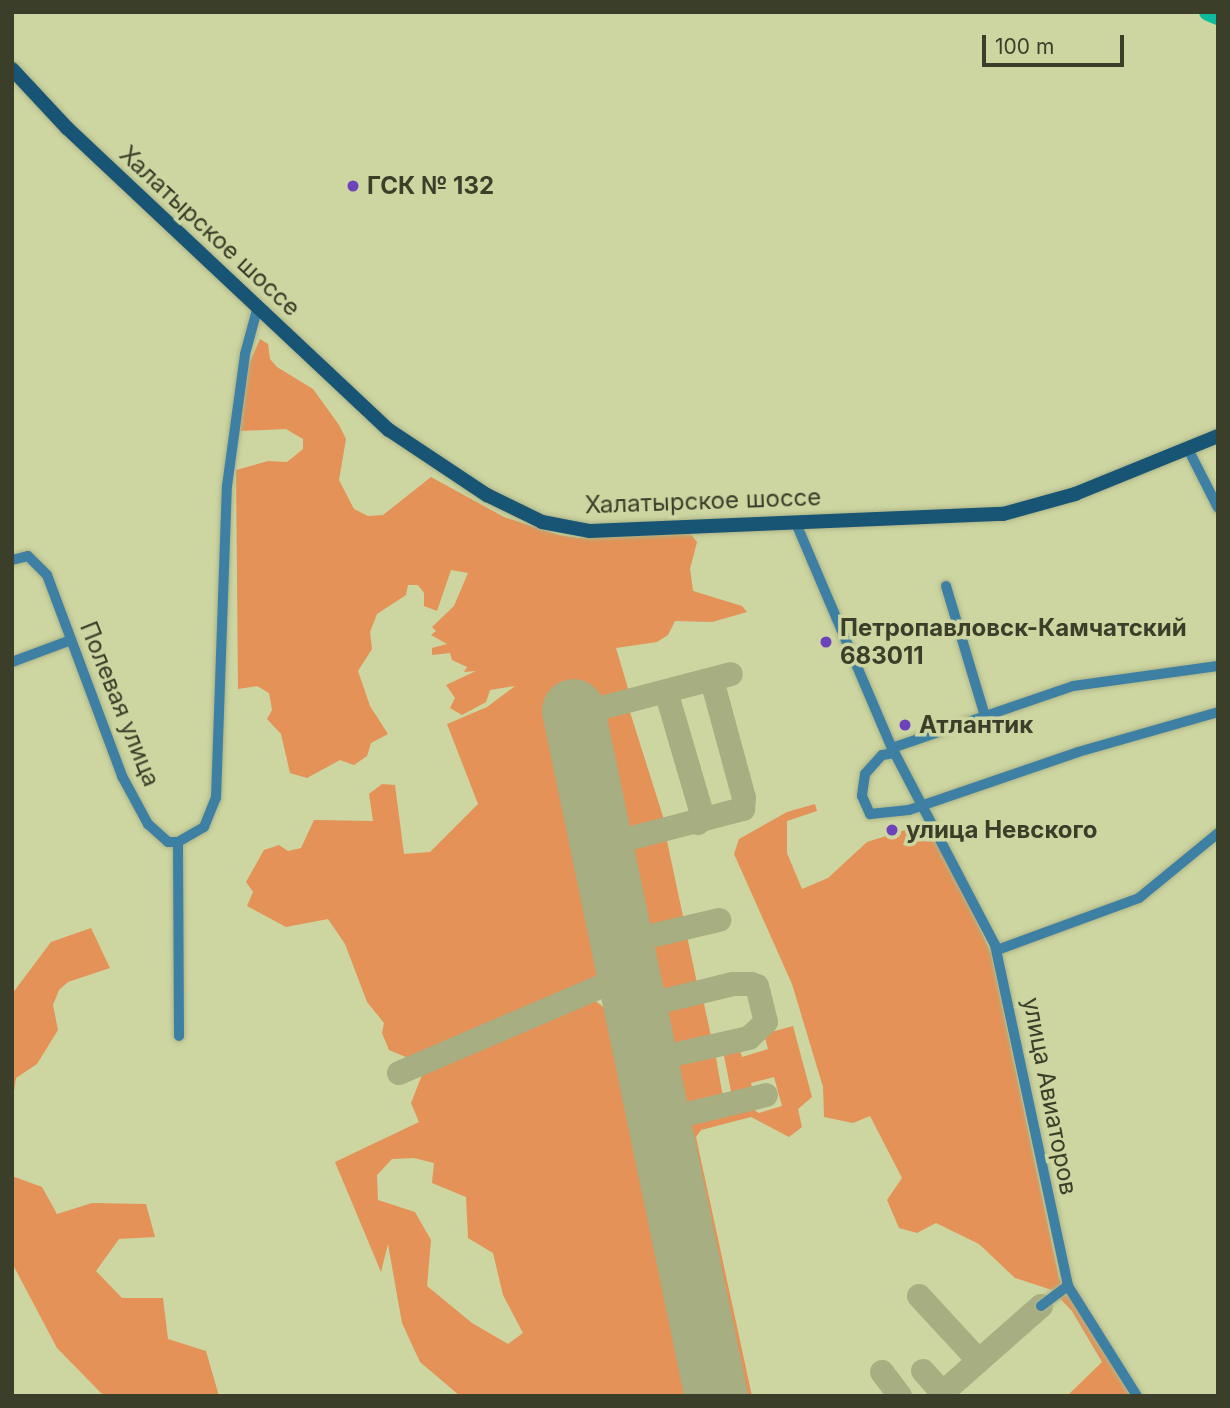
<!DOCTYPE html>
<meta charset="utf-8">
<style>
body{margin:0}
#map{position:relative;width:1230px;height:1408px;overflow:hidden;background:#cdd5a1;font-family:Inter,sans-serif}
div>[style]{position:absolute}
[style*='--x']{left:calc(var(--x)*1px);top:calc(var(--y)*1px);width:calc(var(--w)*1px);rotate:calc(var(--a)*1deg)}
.green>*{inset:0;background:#e49257;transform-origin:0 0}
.river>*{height:18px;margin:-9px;padding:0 9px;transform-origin:9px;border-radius:9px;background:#0dbc9d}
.taxiway>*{height:24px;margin:-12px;padding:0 12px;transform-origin:12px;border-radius:12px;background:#a7ae82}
.runway>*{height:63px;margin:-31.5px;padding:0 31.5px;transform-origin:31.5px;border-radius:31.5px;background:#a7ae82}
.roads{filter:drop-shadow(0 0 2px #adb487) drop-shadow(0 0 2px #adb487)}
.street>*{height:10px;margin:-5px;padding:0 5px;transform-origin:5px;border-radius:5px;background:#3e80a3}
.secondary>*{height:14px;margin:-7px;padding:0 7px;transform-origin:7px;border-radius:7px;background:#185574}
.dots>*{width:19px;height:19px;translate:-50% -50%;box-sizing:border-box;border:4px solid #cdd5a1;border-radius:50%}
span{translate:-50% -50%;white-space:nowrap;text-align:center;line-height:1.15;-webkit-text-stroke:7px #cdd5a1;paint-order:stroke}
.poi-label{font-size:24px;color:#3b3e29;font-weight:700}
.left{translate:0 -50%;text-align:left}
.street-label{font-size:24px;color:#3b3e29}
.frame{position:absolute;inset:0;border:14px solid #3b3e29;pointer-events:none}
.scale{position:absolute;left:982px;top:35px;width:142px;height:32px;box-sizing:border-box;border:4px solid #3b3e29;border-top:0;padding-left:9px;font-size:21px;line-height:24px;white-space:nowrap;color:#3b3e29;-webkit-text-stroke:5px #cdd5a1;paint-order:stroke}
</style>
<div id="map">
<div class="green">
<div style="clip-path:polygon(260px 339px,268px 344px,270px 359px,277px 367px,313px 389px,339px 425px,346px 439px,339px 480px,354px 509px,368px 516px,383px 515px,431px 477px,504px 517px,559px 535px,578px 538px,689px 532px,697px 542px,690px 569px,693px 591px,742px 606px,747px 612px,712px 622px,675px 621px,668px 635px,657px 642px,616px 648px,630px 695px,552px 714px,606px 969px,593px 984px,413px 1060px,389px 1050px,382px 1033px,384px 1023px,367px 1002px,345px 944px,328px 919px,286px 927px,247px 906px,253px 892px,246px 882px,264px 850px,279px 845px,288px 851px,301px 848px,314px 820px,373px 821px,369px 794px,382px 784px,395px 785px,404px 854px,430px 852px,478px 804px,447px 724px,487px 707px,515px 686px,490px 690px,486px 702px,462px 715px,450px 708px,455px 698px,446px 685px,476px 671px,464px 672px,467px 667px,452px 660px,450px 653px,432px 655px,432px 648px,447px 644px,431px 635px,436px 631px,432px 627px,454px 606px,468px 573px,451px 570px,437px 611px,424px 606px,424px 593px,418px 585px,408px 585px,406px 595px,377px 614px,370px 632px,372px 649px,358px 671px,370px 706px,388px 734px,371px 743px,367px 756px,354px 765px,340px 760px,307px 778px,290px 773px,281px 734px,267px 719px,272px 710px,269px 693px,257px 686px,238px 689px,236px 470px,268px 461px,287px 462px,303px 449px,303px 439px,286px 429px,240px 431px,249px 364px)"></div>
<div style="clip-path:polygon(629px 709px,666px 826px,622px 835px,597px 716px)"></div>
<div style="clip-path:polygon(815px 804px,817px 811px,787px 821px,787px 853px,802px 889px,828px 878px,867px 842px,930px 822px,991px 953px,1059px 1278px,1130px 1396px,1067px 1396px,1102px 1362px,1072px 1311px,1052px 1290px,1015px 1278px,979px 1244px,936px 1223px,917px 1233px,899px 1228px,887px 1200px,902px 1178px,870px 1116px,853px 1123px,824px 1117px,823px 1087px,792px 984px,734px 854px,739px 839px,787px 812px)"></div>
<div style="left:667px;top:841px;width:80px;height:43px;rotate:78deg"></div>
<div style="clip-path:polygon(91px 928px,110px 968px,68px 982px,59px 990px,53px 1005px,58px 1030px,37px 1064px,16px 1078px,12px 1105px,12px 994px,51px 942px)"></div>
<div style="left:687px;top:936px;width:51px;height:43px;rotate:78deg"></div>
<div style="left:703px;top:999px;width:44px;height:47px;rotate:78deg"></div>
<div style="clip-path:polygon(evenodd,586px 1001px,597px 1002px,613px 1015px,693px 1396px,460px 1396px,420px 1362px,402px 1323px,388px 1244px,381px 1272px,335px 1162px,419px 1122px,411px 1103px,422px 1075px,586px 1001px,414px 1158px,434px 1163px,432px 1183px,466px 1197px,468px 1238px,493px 1253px,503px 1295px,523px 1333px,508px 1344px,472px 1323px,427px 1286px,431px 1240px,415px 1212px,378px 1200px,377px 1175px,392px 1159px,414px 1158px)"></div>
<div style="clip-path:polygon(793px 1026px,812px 1097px,798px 1109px,802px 1127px,789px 1137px,751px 1117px,701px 1130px,696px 1137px,752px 1396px,739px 1396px,681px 1123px,746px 1105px,759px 1113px,782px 1106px,774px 1077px,751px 1083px,753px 1092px,732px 1096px,723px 1051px,739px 1047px,742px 1057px,768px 1049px,764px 1034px)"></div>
<div style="left:715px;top:1052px;width:50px;height:48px;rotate:80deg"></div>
<div style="clip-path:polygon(12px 1176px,42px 1187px,57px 1214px,92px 1203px,146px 1204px,155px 1237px,119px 1239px,96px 1271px,122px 1298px,163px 1298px,168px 1339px,206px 1351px,219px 1396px,104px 1396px,57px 1348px,12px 1263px)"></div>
</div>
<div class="river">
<div style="--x:1208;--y:12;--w:11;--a:22"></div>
</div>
<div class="taxiway">
<div style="--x:666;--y:691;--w:128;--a:73.7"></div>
<div style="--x:702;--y:814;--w:10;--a:114"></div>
<div style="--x:574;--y:715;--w:162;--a:-14.6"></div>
<div style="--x:601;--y:846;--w:147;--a:-14.6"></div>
<div style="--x:743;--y:809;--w:11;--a:-85"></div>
<div style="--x:744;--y:798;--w:122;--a:-105.2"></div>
<div style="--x:621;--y:943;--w:101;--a:-13.2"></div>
<div style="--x:634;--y:1008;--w:102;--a:-13.6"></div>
<div style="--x:733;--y:984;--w:18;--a:0"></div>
<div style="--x:751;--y:984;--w:6;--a:18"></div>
<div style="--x:757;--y:986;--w:37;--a:76"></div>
<div style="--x:766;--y:1022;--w:23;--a:137"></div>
<div style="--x:749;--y:1038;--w:107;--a:167.5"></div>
<div style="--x:399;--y:1073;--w:249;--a:-23.2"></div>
<div style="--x:658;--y:1121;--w:111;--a:-13.5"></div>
<div style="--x:919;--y:1296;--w:88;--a:47.3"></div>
<div style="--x:923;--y:1371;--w:30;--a:48"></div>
<div style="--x:882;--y:1372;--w:30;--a:53"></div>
<div style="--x:939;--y:1396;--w:136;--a:-41.4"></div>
</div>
<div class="runway">
<div style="--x:573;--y:710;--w:701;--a:78.23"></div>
</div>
<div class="roads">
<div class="street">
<div style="--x:1188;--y:449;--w:66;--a:63"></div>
<div style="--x:795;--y:521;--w:247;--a:66.9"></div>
<div style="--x:892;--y:748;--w:222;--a:62.4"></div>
<div style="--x:995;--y:945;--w:349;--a:77.9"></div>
<div style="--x:1068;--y:1286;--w:130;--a:57.9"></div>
<div style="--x:12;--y:560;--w:16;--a:-14"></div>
<div style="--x:28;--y:556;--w:27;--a:45"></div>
<div style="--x:47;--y:575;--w:215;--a:69.5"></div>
<div style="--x:122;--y:776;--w:55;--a:61.6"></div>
<div style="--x:148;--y:824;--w:27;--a:42"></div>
<div style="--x:168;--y:842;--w:10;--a:0"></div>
<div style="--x:946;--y:586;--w:136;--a:73.3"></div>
<div style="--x:12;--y:662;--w:63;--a:-20.4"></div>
<div style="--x:892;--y:748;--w:191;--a:-18.9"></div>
<div style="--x:1073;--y:686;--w:146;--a:-7.9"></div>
<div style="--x:895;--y:753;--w:13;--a:171"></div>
<div style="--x:882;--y:755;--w:25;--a:132"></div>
<div style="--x:865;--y:774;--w:22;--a:98"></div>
<div style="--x:862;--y:796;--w:20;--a:66"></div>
<div style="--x:870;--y:814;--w:39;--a:-6"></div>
<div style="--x:909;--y:810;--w:179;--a:-18.9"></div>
<div style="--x:1078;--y:752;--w:146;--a:-15.9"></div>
<div style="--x:997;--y:950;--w:151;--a:-20.1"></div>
<div style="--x:1139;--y:898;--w:102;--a:-39.4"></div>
<div style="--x:179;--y:1036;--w:194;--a:-90.3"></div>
<div style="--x:178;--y:842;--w:30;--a:-30"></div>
<div style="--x:204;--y:827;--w:31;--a:-68"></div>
<div style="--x:216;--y:798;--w:312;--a:-88"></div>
<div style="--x:227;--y:486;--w:133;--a:-82.2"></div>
<div style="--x:245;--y:354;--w:50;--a:-74.8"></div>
<div style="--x:1041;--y:1306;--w:34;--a:-37"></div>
</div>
<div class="secondary">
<div style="--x:12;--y:69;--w:81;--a:47"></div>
<div style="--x:67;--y:128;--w:441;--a:43.2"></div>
<div style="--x:389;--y:430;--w:118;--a:33.6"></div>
<div style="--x:487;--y:495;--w:61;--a:26.1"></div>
<div style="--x:542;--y:522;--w:49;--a:10.6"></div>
<div style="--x:590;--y:531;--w:413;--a:-2.4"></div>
<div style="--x:1003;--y:514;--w:75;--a:-15.5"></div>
<div style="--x:1075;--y:494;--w:154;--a:-22.1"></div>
</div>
</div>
<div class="dots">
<div style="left:353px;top:186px;background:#6c43bb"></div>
<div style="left:826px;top:642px;background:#6c43bb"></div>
<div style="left:905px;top:725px;background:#6c43bb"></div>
<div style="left:892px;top:830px;background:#6c43bb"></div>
</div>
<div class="poi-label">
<span class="left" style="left:367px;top:186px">ГСК № 132</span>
<span class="left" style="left:840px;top:642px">Петропавловск-Камчатский<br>683011</span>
<span class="left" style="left:919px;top:725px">Атлантик</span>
<span class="left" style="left:906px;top:830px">улица Невского</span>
</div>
<div class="street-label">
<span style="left:210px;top:231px;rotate:43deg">Халатырское шоссе</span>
<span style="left:703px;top:501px;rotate:-2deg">Халатырское шоссе</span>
<span style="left:120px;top:704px;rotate:68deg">Полевая улица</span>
<span style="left:1050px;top:1096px;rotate:79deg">улица Авиаторов</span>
</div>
<div class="frame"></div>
<div class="scale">100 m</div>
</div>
